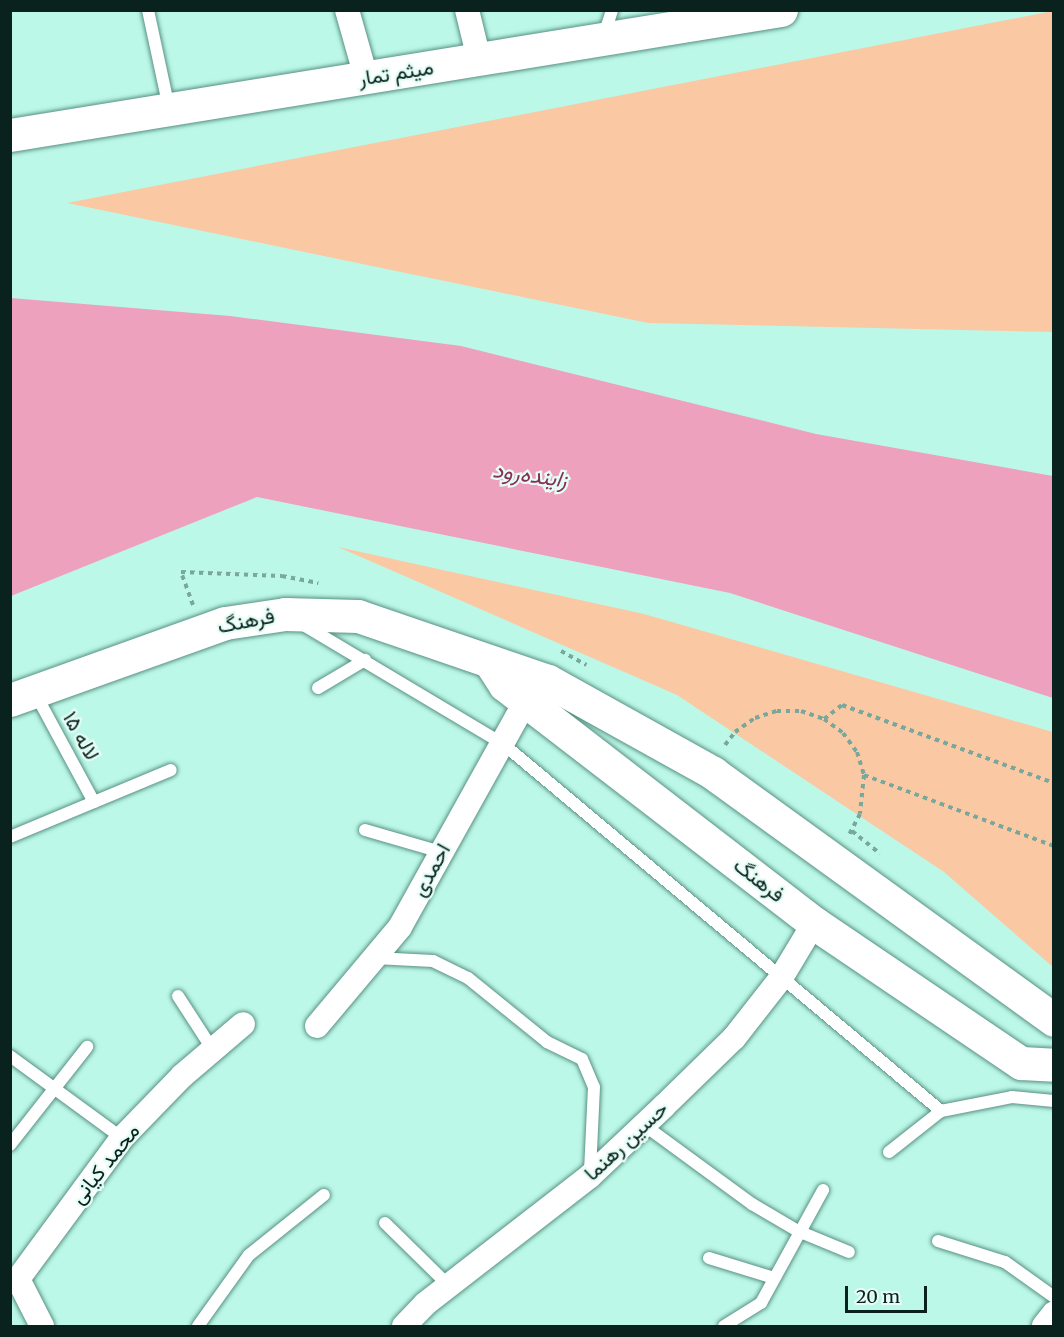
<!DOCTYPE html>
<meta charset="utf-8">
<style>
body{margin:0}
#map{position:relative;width:1064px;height:1337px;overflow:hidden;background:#bcf8e8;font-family:Merriweather,Vazirmatn,serif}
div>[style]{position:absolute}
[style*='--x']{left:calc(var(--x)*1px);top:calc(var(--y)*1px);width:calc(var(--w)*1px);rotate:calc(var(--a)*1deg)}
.green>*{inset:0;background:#fbc8a4}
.water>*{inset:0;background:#eda1bc}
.path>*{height:4px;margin-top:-2px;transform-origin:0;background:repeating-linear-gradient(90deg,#79a79b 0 4.5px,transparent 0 9px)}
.roads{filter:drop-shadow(0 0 2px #589183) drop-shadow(0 0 2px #589183)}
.lane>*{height:12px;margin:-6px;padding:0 6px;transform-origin:6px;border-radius:6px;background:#fff}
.street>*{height:24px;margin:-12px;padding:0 12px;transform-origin:12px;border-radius:12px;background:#fff}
.secondary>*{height:33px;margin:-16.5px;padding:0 16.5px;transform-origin:16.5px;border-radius:16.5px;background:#fff}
span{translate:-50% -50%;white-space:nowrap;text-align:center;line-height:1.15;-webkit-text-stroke:4.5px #e6fdf6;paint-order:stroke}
.street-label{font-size:21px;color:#0a221d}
.water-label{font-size:22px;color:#863056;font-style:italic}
.frame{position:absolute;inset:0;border:12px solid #0a221d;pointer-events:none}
.scale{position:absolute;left:845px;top:1286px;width:82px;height:27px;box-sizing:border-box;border:3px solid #0a221d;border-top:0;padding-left:8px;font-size:18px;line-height:21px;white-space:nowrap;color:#0a221d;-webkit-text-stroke:4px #e6fdf6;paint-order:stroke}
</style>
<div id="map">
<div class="green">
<div style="clip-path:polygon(1053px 11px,1053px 332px,648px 323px,67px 203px)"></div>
<div style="clip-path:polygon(338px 547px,644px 614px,1053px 732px,1053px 967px,944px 872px,677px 695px)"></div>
</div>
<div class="water">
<div style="clip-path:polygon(11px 298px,230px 316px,461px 346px,816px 434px,1053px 476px,1053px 698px,730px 593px,257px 497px,11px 596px)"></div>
</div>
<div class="path">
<div style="--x:193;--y:605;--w:35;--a:-110"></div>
<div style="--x:181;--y:572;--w:101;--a:2.3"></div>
<div style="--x:282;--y:576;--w:37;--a:11"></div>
<div style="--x:561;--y:651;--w:29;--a:29"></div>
<div style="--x:824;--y:719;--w:23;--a:-38"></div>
<div style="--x:842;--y:705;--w:226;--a:20.2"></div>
<div style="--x:725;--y:745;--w:16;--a:-52"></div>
<div style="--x:735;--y:732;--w:24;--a:-35"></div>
<div style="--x:755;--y:718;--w:23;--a:-18"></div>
<div style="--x:777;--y:711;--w:24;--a:0"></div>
<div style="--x:801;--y:711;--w:24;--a:19"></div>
<div style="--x:824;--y:719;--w:24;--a:36"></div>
<div style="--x:843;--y:733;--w:24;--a:54"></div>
<div style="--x:857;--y:752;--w:24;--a:73"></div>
<div style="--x:864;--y:775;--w:39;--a:96"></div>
<div style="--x:860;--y:814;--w:24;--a:118"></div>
<div style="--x:864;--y:775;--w:203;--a:20.5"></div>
<div style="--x:852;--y:831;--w:36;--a:39"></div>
</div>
<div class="roads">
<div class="lane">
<div style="--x:148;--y:10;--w:100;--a:77.9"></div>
<div style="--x:604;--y:35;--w:26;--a:-72"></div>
<div style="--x:302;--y:624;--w:233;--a:30.8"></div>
<div style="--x:502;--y:743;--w:573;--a:39.97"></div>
<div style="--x:941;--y:1111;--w:72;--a:-11.2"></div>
<div style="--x:1012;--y:1097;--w:42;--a:5.4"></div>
<div style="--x:318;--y:688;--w:55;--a:-30.8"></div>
<div style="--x:35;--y:693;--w:124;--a:61.6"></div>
<div style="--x:365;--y:830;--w:79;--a:16.1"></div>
<div style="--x:10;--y:837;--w:174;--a:-22.6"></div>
<div style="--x:375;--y:958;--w:58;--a:3"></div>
<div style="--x:433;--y:961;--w:39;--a:26"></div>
<div style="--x:468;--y:978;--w:102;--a:39"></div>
<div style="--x:547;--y:1042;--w:39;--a:26"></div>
<div style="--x:582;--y:1059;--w:30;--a:67"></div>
<div style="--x:594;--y:1087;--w:86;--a:92.7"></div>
<div style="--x:178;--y:996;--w:64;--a:57.1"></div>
<div style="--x:10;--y:1056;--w:139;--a:36.2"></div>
<div style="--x:644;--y:1125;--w:134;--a:36.2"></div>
<div style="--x:752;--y:1204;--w:53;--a:30.4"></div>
<div style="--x:798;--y:1231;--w:55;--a:22.4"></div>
<div style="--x:10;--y:1145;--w:125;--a:-51.8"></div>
<div style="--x:889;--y:1152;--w:66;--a:-38.3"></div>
<div style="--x:385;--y:1223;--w:90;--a:44.5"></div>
<div style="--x:938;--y:1241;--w:70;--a:17.4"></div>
<div style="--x:1005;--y:1262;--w:60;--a:35.5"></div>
<div style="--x:709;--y:1258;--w:68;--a:17.1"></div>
<div style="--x:198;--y:1326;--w:87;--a:-54.3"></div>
<div style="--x:249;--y:1255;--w:96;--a:-38.7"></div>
<div style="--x:724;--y:1326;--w:44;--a:-31.9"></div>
<div style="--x:761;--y:1303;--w:129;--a:-61.2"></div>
</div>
<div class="street">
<div style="--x:347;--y:10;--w:70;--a:74.2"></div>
<div style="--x:467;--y:10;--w:50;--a:76.2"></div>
<div style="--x:317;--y:1026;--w:129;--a:-50"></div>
<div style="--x:400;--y:927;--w:259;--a:-60.9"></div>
<div style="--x:42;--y:1326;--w:53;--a:-117.1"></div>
<div style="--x:18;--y:1279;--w:175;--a:-53.6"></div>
<div style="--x:122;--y:1138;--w:86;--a:-45.9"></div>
<div style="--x:182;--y:1076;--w:80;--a:-40.4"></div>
<div style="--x:404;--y:1326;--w:30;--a:-46"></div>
<div style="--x:425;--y:1304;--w:209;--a:-37.8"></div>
<div style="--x:590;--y:1176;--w:102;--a:-43.4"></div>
<div style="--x:664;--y:1106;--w:98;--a:-44.2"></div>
<div style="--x:734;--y:1038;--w:76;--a:-51.9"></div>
<div style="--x:781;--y:978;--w:64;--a:-59"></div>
<div style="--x:1044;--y:1326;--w:16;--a:-52"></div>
</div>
<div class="secondary">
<div style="--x:10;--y:135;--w:781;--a:-9.21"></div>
<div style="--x:490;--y:662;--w:27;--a:57"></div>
<div style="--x:505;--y:685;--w:390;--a:37.6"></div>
<div style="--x:814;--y:923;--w:250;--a:34.1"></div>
<div style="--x:1021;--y:1063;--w:33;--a:3"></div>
<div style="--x:10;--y:700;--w:228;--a:-19.7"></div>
<div style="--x:225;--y:623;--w:61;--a:-8.5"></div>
<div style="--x:285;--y:614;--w:73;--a:1.6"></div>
<div style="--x:358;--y:616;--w:201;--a:18.9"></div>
<div style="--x:548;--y:681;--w:189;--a:29.1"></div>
<div style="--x:713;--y:773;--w:421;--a:35.9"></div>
</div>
</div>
<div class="street-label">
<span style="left:396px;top:73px;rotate:-9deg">میثم تمار</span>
<span style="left:246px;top:621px;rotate:-11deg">فرهنگ</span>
<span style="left:81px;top:736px;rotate:61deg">لاله ۱۵</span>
<span style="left:431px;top:870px;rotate:-61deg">احمدی</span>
<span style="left:759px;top:880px;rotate:38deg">فرهنگ</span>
<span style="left:626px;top:1141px;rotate:-43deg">حسین رهنما</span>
<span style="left:105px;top:1164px;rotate:-51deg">محمد کیانی</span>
</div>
<div class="water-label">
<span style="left:530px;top:475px;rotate:8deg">زاینده‌رود</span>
</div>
<div class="frame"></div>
<div class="scale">20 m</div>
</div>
